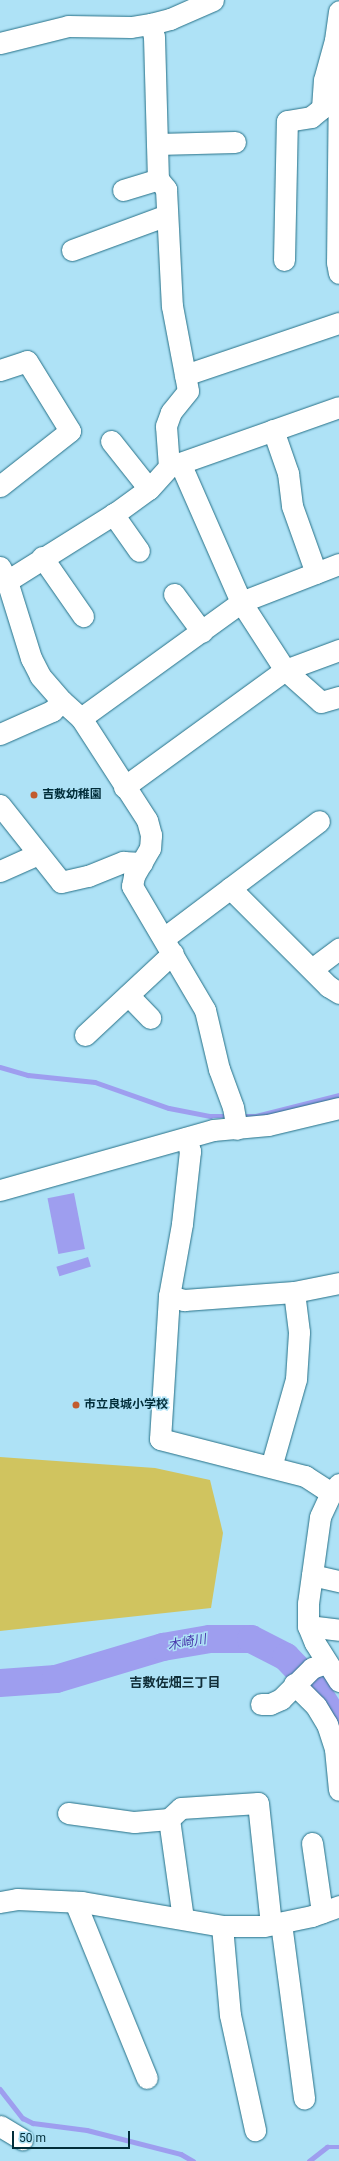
<!DOCTYPE html>
<meta charset="utf-8">
<style>
body{margin:0}
#map{position:relative;width:339px;height:2161px;overflow:hidden;background:#aee2f6;font-family:Roboto,"Noto Sans JP",sans-serif}
div>[style]{position:absolute}
[style*='--x']{left:calc(var(--x)*1px);top:calc(var(--y)*1px);width:calc(var(--w)*1px);rotate:calc(var(--a)*1deg)}
.green>*{inset:0;background:#d0c45f}
.water>*{inset:0;background:#9e9eef;transform-origin:0 0}
.stream>*{height:4.5px;margin:-2.25px;padding:0 2.25px;transform-origin:2.25px;border-radius:2.25px;background:#9e9eef}
.river>*{height:28px;margin:-14px;padding:0 14px;transform-origin:14px;border-radius:14px;background:#9e9eef}
.roads{filter:drop-shadow(0 0 1px #267087) drop-shadow(0 0 1px #267087)}
.minor>*{height:21px;margin:-10.5px;padding:0 10.5px;transform-origin:10.5px;border-radius:10.5px;background:#fff}
.dots>*{width:11px;height:11px;translate:-50% -50%;box-sizing:border-box;border:2px solid #aee2f6;border-radius:50%}
span{translate:-50% -50%;white-space:nowrap;text-align:center;line-height:1.15;-webkit-text-stroke:3px #aee2f6;paint-order:stroke}
.poi-label{font-size:12px;color:#012d39;font-weight:700}
.left{translate:0 -50%;text-align:left}
.water-label{font-size:13px;color:#4a3aad;font-style:italic}
.neighbourhood-label{font-size:13px;color:#102e38;font-weight:700}
.scale{position:absolute;left:12px;top:2131px;width:118px;height:18px;box-sizing:border-box;border:2px solid #012d39;border-top:0;padding-left:5px;font-size:12px;line-height:14px;white-space:nowrap;color:#012d39;-webkit-text-stroke:3px #aee2f6;paint-order:stroke}
</style>
<div id="map">
<div class="green">
<div style="clip-path:polygon(0 1457px,155px 1468px,210px 1480px,223px 1533px,211px 1608px,0 1631px)"></div>
</div>
<div class="water">
<div style="left:74px;top:1193px;width:57px;height:27px;rotate:79deg"></div>
<div style="left:88px;top:1257px;width:10px;height:33px;rotate:73deg"></div>
</div>
<div class="stream">
<div style="--x:0;--y:1067;--w:29;--a:16"></div>
<div style="--x:28;--y:1075;--w:67;--a:6"></div>
<div style="--x:95;--y:1082;--w:78;--a:19.4"></div>
<div style="--x:169;--y:1108;--w:42;--a:11"></div>
<div style="--x:210;--y:1116;--w:20;--a:0"></div>
<div style="--x:239;--y:1116;--w:17;--a:0"></div>
<div style="--x:256;--y:1116;--w:86;--a:-14.2"></div>
<div style="--x:0;--y:2089;--w:37;--a:52"></div>
<div style="--x:23;--y:2118;--w:11;--a:27"></div>
<div style="--x:33;--y:2123;--w:54;--a:7.4"></div>
<div style="--x:87;--y:2130;--w:97;--a:14.3"></div>
<div style="--x:181;--y:2154;--w:14;--a:30"></div>
<div style="--x:309;--y:2161;--w:23;--a:-38"></div>
<div style="--x:327;--y:2147;--w:12;--a:0"></div>
</div>
<div class="river">
<div style="--x:0;--y:1683;--w:56;--a:-4.1"></div>
<div style="--x:56;--y:1679;--w:112;--a:-16.7"></div>
<div style="--x:163;--y:1647;--w:48;--a:-9.7"></div>
<div style="--x:210;--y:1639;--w:41;--a:0"></div>
<div style="--x:251;--y:1639;--w:39;--a:27"></div>
<div style="--x:286;--y:1657;--w:40;--a:46"></div>
<div style="--x:314;--y:1686;--w:47;--a:58"></div>
</div>
<div class="roads">
<div class="minor">
<div style="--x:151;--y:24;--w:13;--a:77"></div>
<div style="--x:154;--y:37;--w:142;--a:88.4"></div>
<div style="--x:158;--y:179;--w:13;--a:51"></div>
<div style="--x:166;--y:189;--w:117;--a:87.1"></div>
<div style="--x:172;--y:306;--w:86;--a:79.3"></div>
<div style="--x:188;--y:391;--w:27;--a:129"></div>
<div style="--x:171;--y:412;--w:15;--a:110"></div>
<div style="--x:166;--y:426;--w:41;--a:85.8"></div>
<div style="--x:0;--y:43;--w:70;--a:-14"></div>
<div style="--x:68;--y:26;--w:63;--a:0.9"></div>
<div style="--x:131;--y:27;--w:20;--a:-9"></div>
<div style="--x:151;--y:24;--w:20;--a:-15"></div>
<div style="--x:170;--y:19;--w:47;--a:-23.8"></div>
<div style="--x:339;--y:75;--w:187;--a:90.6"></div>
<div style="--x:337;--y:262;--w:11;--a:80"></div>
<div style="--x:157;--y:144;--w:78;--a:-1.5"></div>
<div style="--x:123;--y:190;--w:37;--a:-17"></div>
<div style="--x:72;--y:250;--w:101;--a:-20.2"></div>
<div style="--x:284;--y:260;--w:139;--a:-88.8"></div>
<div style="--x:287;--y:121;--w:24;--a:-9"></div>
<div style="--x:311;--y:117;--w:14;--a:-39"></div>
<div style="--x:322;--y:108;--w:28;--a:-86"></div>
<div style="--x:324;--y:80;--w:41;--a:-74.6"></div>
<div style="--x:335;--y:40;--w:29;--a:-82"></div>
<div style="--x:0;--y:370;--w:28;--a:-18"></div>
<div style="--x:27;--y:361;--w:82;--a:58.4"></div>
<div style="--x:70;--y:431;--w:89;--a:141.8"></div>
<div style="--x:185;--y:375;--w:163;--a:-18.7"></div>
<div style="--x:273;--y:430;--w:46;--a:70.8"></div>
<div style="--x:288;--y:473;--w:33;--a:83"></div>
<div style="--x:292;--y:506;--w:71;--a:70.3"></div>
<div style="--x:111;--y:441;--w:61;--a:51.6"></div>
<div style="--x:180;--y:463;--w:152;--a:66.3"></div>
<div style="--x:241;--y:602;--w:81;--a:57.1"></div>
<div style="--x:285;--y:670;--w:48;--a:41.6"></div>
<div style="--x:321;--y:702;--w:19;--a:-16"></div>
<div style="--x:113;--y:514;--w:45;--a:54.9"></div>
<div style="--x:42;--y:557;--w:72;--a:55.2"></div>
<div style="--x:0;--y:567;--w:16;--a:63"></div>
<div style="--x:7;--y:581;--w:81;--a:72.7"></div>
<div style="--x:31;--y:658;--w:20;--a:63"></div>
<div style="--x:40;--y:676;--w:33;--a:49"></div>
<div style="--x:62;--y:701;--w:25;--a:42"></div>
<div style="--x:81;--y:718;--w:121;--a:57.1"></div>
<div style="--x:147;--y:820;--w:16;--a:75"></div>
<div style="--x:151;--y:835;--w:13;--a:94"></div>
<div style="--x:150;--y:848;--w:32;--a:120"></div>
<div style="--x:134;--y:876;--w:10;--a:101"></div>
<div style="--x:132;--y:886;--w:144;--a:59.5"></div>
<div style="--x:205;--y:1010;--w:61;--a:76.7"></div>
<div style="--x:219;--y:1069;--w:40;--a:69.8"></div>
<div style="--x:233;--y:1107;--w:22;--a:80"></div>
<div style="--x:7;--y:581;--w:130;--a:-32.1"></div>
<div style="--x:117;--y:512;--w:39;--a:-36"></div>
<div style="--x:149;--y:489;--w:30;--a:-48"></div>
<div style="--x:169;--y:467;--w:180;--a:-19.4"></div>
<div style="--x:174;--y:594;--w:47;--a:53.6"></div>
<div style="--x:81;--y:718;--w:198;--a:-35.9"></div>
<div style="--x:241;--y:602;--w:105;--a:-21.2"></div>
<div style="--x:0;--y:734;--w:57;--a:-23.9"></div>
<div style="--x:52;--y:711;--w:14;--a:-45"></div>
<div style="--x:124;--y:787;--w:199;--a:-36"></div>
<div style="--x:285;--y:670;--w:58;--a:-20.3"></div>
<div style="--x:0;--y:805;--w:98;--a:51.6"></div>
<div style="--x:61;--y:882;--w:28;--a:-13"></div>
<div style="--x:88;--y:876;--w:38;--a:-22"></div>
<div style="--x:123;--y:862;--w:19;--a:3"></div>
<div style="--x:0;--y:871;--w:42;--a:-24.1"></div>
<div style="--x:230;--y:888;--w:139;--a:45"></div>
<div style="--x:328;--y:986;--w:13;--a:32"></div>
<div style="--x:164;--y:938;--w:194;--a:-37"></div>
<div style="--x:312;--y:969;--w:34;--a:-37"></div>
<div style="--x:128;--y:995;--w:32;--a:46"></div>
<div style="--x:85;--y:1035;--w:120;--a:-43"></div>
<div style="--x:186;--y:1138;--w:14;--a:73"></div>
<div style="--x:190;--y:1151;--w:73;--a:96.3"></div>
<div style="--x:182;--y:1224;--w:73;--a:100.2"></div>
<div style="--x:169;--y:1296;--w:143;--a:93.6"></div>
<div style="--x:160;--y:1439;--w:150;--a:14.3"></div>
<div style="--x:305;--y:1476;--w:31;--a:33"></div>
<div style="--x:0;--y:1190;--w:221;--a:-15.7"></div>
<div style="--x:213;--y:1130;--w:55;--a:-5.2"></div>
<div style="--x:268;--y:1125;--w:73;--a:-13.5"></div>
<div style="--x:169;--y:1296;--w:16;--a:15"></div>
<div style="--x:184;--y:1300;--w:110;--a:-4.2"></div>
<div style="--x:294;--y:1292;--w:46;--a:-11.3"></div>
<div style="--x:271;--y:1467;--w:91;--a:-74.1"></div>
<div style="--x:296;--y:1379;--w:47;--a:-86.3"></div>
<div style="--x:299;--y:1332;--w:40;--a:-97.1"></div>
<div style="--x:339;--y:1484;--w:12;--a:132"></div>
<div style="--x:331;--y:1493;--w:26;--a:115"></div>
<div style="--x:320;--y:1517;--w:87;--a:97.9"></div>
<div style="--x:308;--y:1603;--w:23;--a:90"></div>
<div style="--x:308;--y:1626;--w:18;--a:68"></div>
<div style="--x:315;--y:1643;--w:45;--a:57.7"></div>
<div style="--x:312;--y:1575;--w:28;--a:13"></div>
<div style="--x:308;--y:1626;--w:31;--a:7"></div>
<div style="--x:294;--y:1684;--w:31;--a:45"></div>
<div style="--x:316;--y:1706;--w:21;--a:59"></div>
<div style="--x:327;--y:1724;--w:26;--a:72"></div>
<div style="--x:335;--y:1749;--w:41;--a:84.4"></div>
<div style="--x:261;--y:1704;--w:9;--a:0"></div>
<div style="--x:270;--y:1704;--w:12;--a:-24"></div>
<div style="--x:281;--y:1699;--w:44;--a:-45"></div>
<div style="--x:312;--y:1668;--w:15;--a:-20"></div>
<div style="--x:68;--y:1813;--w:67;--a:7.8"></div>
<div style="--x:134;--y:1822;--w:35;--a:-5"></div>
<div style="--x:169;--y:1819;--w:16;--a:-43"></div>
<div style="--x:181;--y:1808;--w:77;--a:-3.7"></div>
<div style="--x:258;--y:1803;--w:122;--a:83.9"></div>
<div style="--x:169;--y:1819;--w:100;--a:82"></div>
<div style="--x:312;--y:1843;--w:70;--a:81.8"></div>
<div style="--x:0;--y:1902;--w:17;--a:-10"></div>
<div style="--x:17;--y:1899;--w:65;--a:2.6"></div>
<div style="--x:82;--y:1902;--w:142;--a:9.7"></div>
<div style="--x:222;--y:1926;--w:42;--a:0"></div>
<div style="--x:264;--y:1926;--w:49;--a:-11.8"></div>
<div style="--x:312;--y:1916;--w:29;--a:-20"></div>
<div style="--x:75;--y:1902;--w:190;--a:67.8"></div>
<div style="--x:281;--y:1923;--w:177;--a:82.5"></div>
<div style="--x:222;--y:1926;--w:89;--a:84.9"></div>
<div style="--x:230;--y:2015;--w:118;--a:77.7"></div>
<div style="--x:0;--y:2126;--w:26;--a:31"></div>
</div>
</div>
<div class="dots">
<div style="left:34px;top:795px;background:#c25b2e"></div>
<div style="left:76px;top:1405px;background:#c25b2e"></div>
</div>
<div class="poi-label">
<span class="left" style="left:42px;top:795px">吉敷幼稚園</span>
<span class="left" style="left:84px;top:1405px">市立良城小学校</span>
</div>
<div class="water-label">
<span style="left:187px;top:1643px;rotate:-10deg">木崎川</span>
</div>
<div class="neighbourhood-label">
<span style="left:175px;top:1683px">吉敷佐畑三丁目</span>
</div>
<div class="scale">50 m</div>
</div>
